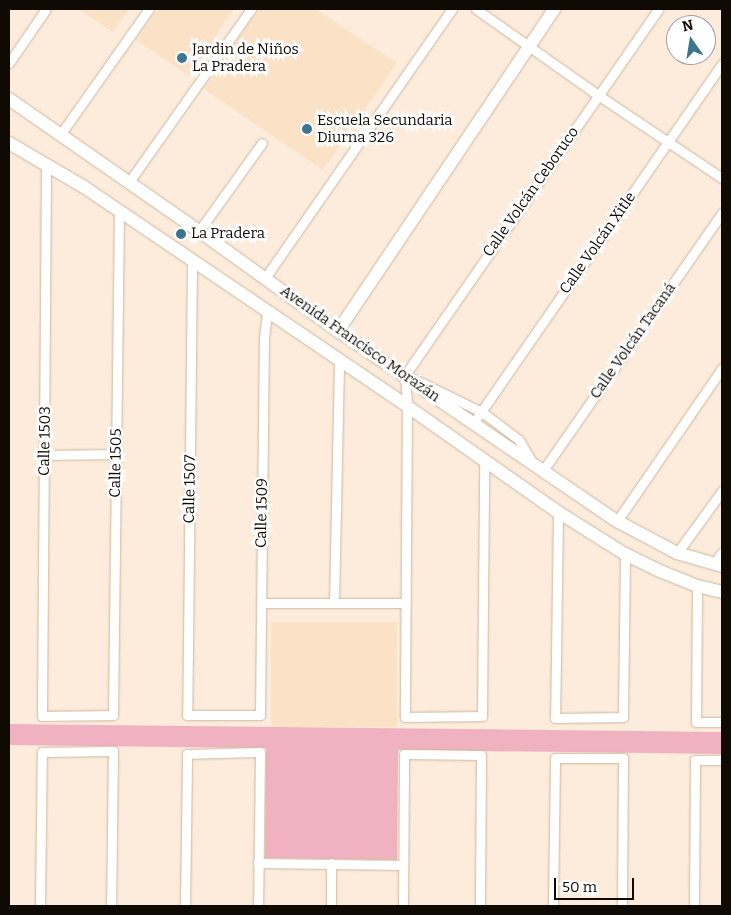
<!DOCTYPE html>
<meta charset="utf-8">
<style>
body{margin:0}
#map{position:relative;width:731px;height:915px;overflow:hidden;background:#fdecdb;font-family:Bitter,serif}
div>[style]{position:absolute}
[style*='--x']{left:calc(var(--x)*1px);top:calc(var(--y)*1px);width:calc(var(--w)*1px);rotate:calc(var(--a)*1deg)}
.built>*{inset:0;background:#fbe2c7;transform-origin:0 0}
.green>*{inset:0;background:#f0b2c0}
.roads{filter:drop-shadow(0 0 1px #cbb8a3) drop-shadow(0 0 1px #cbb8a3)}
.street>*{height:9px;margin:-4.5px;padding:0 4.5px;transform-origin:4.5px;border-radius:4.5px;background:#fff}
.secondary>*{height:12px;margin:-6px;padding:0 6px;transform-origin:6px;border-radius:6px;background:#fff}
.dots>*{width:14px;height:14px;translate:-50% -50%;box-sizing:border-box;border:2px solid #fff;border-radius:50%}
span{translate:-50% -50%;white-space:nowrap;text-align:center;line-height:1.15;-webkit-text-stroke:5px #fff;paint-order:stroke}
.poi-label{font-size:15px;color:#100a04}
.left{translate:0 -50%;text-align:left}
.street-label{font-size:15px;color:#100a04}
.frame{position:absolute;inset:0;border:10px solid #100a04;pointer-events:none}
.north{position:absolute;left:666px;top:15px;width:50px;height:50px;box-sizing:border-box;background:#fff;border:1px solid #9f9d9b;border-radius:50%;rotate:347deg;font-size:14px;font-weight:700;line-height:20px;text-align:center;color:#100a04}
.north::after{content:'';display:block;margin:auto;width:18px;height:22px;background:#3c758f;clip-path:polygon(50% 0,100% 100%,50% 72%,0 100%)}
.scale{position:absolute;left:554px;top:878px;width:80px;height:22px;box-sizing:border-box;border:2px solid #100a04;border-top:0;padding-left:6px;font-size:15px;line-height:18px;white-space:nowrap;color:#100a04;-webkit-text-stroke:4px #fff;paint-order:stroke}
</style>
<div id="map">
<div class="built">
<div style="clip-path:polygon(79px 9px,129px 9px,113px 32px)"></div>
<div style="clip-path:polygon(158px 9px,234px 9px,189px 76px,136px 40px)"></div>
<div style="clip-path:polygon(259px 9px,316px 9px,397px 63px,323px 170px,204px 89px)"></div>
<div style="left:271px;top:622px;width:126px;height:105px"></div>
</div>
<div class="green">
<div style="clip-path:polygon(9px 724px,722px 732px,722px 754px,398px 750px,397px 860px,265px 858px,266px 748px,9px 745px)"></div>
</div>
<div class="roads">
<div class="street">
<div style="--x:476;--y:9;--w:149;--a:35.2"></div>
<div style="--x:598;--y:95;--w:149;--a:33.8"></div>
<div style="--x:9;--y:63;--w:65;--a:-55.6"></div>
<div style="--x:60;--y:135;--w:154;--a:-54.8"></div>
<div style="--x:46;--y:167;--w:549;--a:90.42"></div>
<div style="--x:42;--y:716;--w:71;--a:-0.8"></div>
<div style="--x:113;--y:715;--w:503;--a:-89.32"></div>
<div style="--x:129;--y:182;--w:212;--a:-54.8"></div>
<div style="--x:199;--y:231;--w:108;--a:-54.4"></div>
<div style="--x:192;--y:262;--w:453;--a:90.6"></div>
<div style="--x:187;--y:715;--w:73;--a:0"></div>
<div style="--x:260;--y:715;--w:377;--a:-89.4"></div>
<div style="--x:264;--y:338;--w:26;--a:-83"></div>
<div style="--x:265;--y:278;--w:328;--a:-55.2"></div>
<div style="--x:405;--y:375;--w:31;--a:86"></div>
<div style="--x:407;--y:406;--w:311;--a:90.4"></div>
<div style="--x:405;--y:717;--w:77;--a:-0.7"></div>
<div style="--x:482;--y:716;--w:254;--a:-89.5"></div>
<div style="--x:405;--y:375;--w:445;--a:-55.3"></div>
<div style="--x:414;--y:379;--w:76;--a:25.9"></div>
<div style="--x:482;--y:412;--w:46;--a:37.1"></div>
<div style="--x:519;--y:440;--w:24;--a:60"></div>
<div style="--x:474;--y:422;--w:436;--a:-55.3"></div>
<div style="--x:45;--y:455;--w:71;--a:-0.8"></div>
<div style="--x:544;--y:469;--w:312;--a:-55.2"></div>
<div style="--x:558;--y:512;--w:206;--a:90.8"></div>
<div style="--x:555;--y:718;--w:68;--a:-0.8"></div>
<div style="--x:623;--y:717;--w:163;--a:-89.3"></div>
<div style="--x:617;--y:521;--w:186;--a:-55.5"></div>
<div style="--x:677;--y:553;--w:77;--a:-54"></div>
<div style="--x:714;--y:564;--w:14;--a:-56"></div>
<div style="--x:697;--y:586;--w:136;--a:90.4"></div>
<div style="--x:696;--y:722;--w:26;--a:0"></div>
<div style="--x:261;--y:603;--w:145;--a:0"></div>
<div style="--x:334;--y:603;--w:242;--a:-88.8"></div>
<div style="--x:258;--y:863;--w:145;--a:0.8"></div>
<div style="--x:331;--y:863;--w:43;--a:90"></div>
<div style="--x:40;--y:906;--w:154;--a:-89.3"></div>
<div style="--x:42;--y:752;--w:71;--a:-0.8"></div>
<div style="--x:113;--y:751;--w:155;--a:90.7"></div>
<div style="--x:185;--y:906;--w:152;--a:-89.2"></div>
<div style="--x:187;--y:754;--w:73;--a:-1.6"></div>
<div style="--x:260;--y:752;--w:154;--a:90.7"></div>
<div style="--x:403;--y:906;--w:152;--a:-89.6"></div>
<div style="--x:404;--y:754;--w:77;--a:0.7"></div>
<div style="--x:481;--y:755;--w:151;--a:90.4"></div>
<div style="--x:553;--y:906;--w:148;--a:-89.2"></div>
<div style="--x:555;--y:758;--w:68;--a:0"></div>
<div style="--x:623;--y:758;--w:148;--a:90.4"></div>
<div style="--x:694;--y:906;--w:146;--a:-89.6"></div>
<div style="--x:695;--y:760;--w:27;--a:0"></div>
</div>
<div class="secondary">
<div style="--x:9;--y:99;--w:231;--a:34.8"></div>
<div style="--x:199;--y:231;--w:171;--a:35.7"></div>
<div style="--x:338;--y:331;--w:338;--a:34.3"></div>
<div style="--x:617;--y:521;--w:68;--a:28.1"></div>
<div style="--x:677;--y:553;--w:47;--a:16.1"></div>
<div style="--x:9;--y:143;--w:87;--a:30.4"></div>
<div style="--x:84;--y:187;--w:390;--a:34.1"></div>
<div style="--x:407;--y:406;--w:184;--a:35.1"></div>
<div style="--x:558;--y:512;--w:79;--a:32.1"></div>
<div style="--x:625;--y:554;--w:39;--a:26"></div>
<div style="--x:660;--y:571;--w:40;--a:22"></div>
<div style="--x:697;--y:586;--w:26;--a:13"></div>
<div style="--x:338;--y:331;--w:388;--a:-56.1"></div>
</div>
</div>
<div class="dots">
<div style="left:182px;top:58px;background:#3c758f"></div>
<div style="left:307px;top:129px;background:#3c758f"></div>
<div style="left:181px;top:234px;background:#3c758f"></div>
</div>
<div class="poi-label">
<span class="left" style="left:192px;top:58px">Jardin de Niños<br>La Pradera</span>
<span class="left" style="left:317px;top:129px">Escuela Secundaria<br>Diurna 326</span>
<span class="left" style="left:191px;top:234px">La Pradera</span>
</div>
<div class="street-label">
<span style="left:531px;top:192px;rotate:-55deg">Calle Volcán Ceboruco</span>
<span style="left:598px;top:243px;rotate:-55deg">Calle Volcán Xitle</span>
<span style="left:633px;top:341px;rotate:-55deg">Calle Volcán Tacaná</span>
<span style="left:360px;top:344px;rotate:35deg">Avenida Francisco Morazán</span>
<span style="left:45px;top:441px;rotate:-89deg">Calle 1503</span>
<span style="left:116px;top:463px;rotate:-89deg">Calle 1505</span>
<span style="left:190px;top:489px;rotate:-89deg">Calle 1507</span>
<span style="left:262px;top:513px;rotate:-89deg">Calle 1509</span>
</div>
<div class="frame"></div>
<div class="north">N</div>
<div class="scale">50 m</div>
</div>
